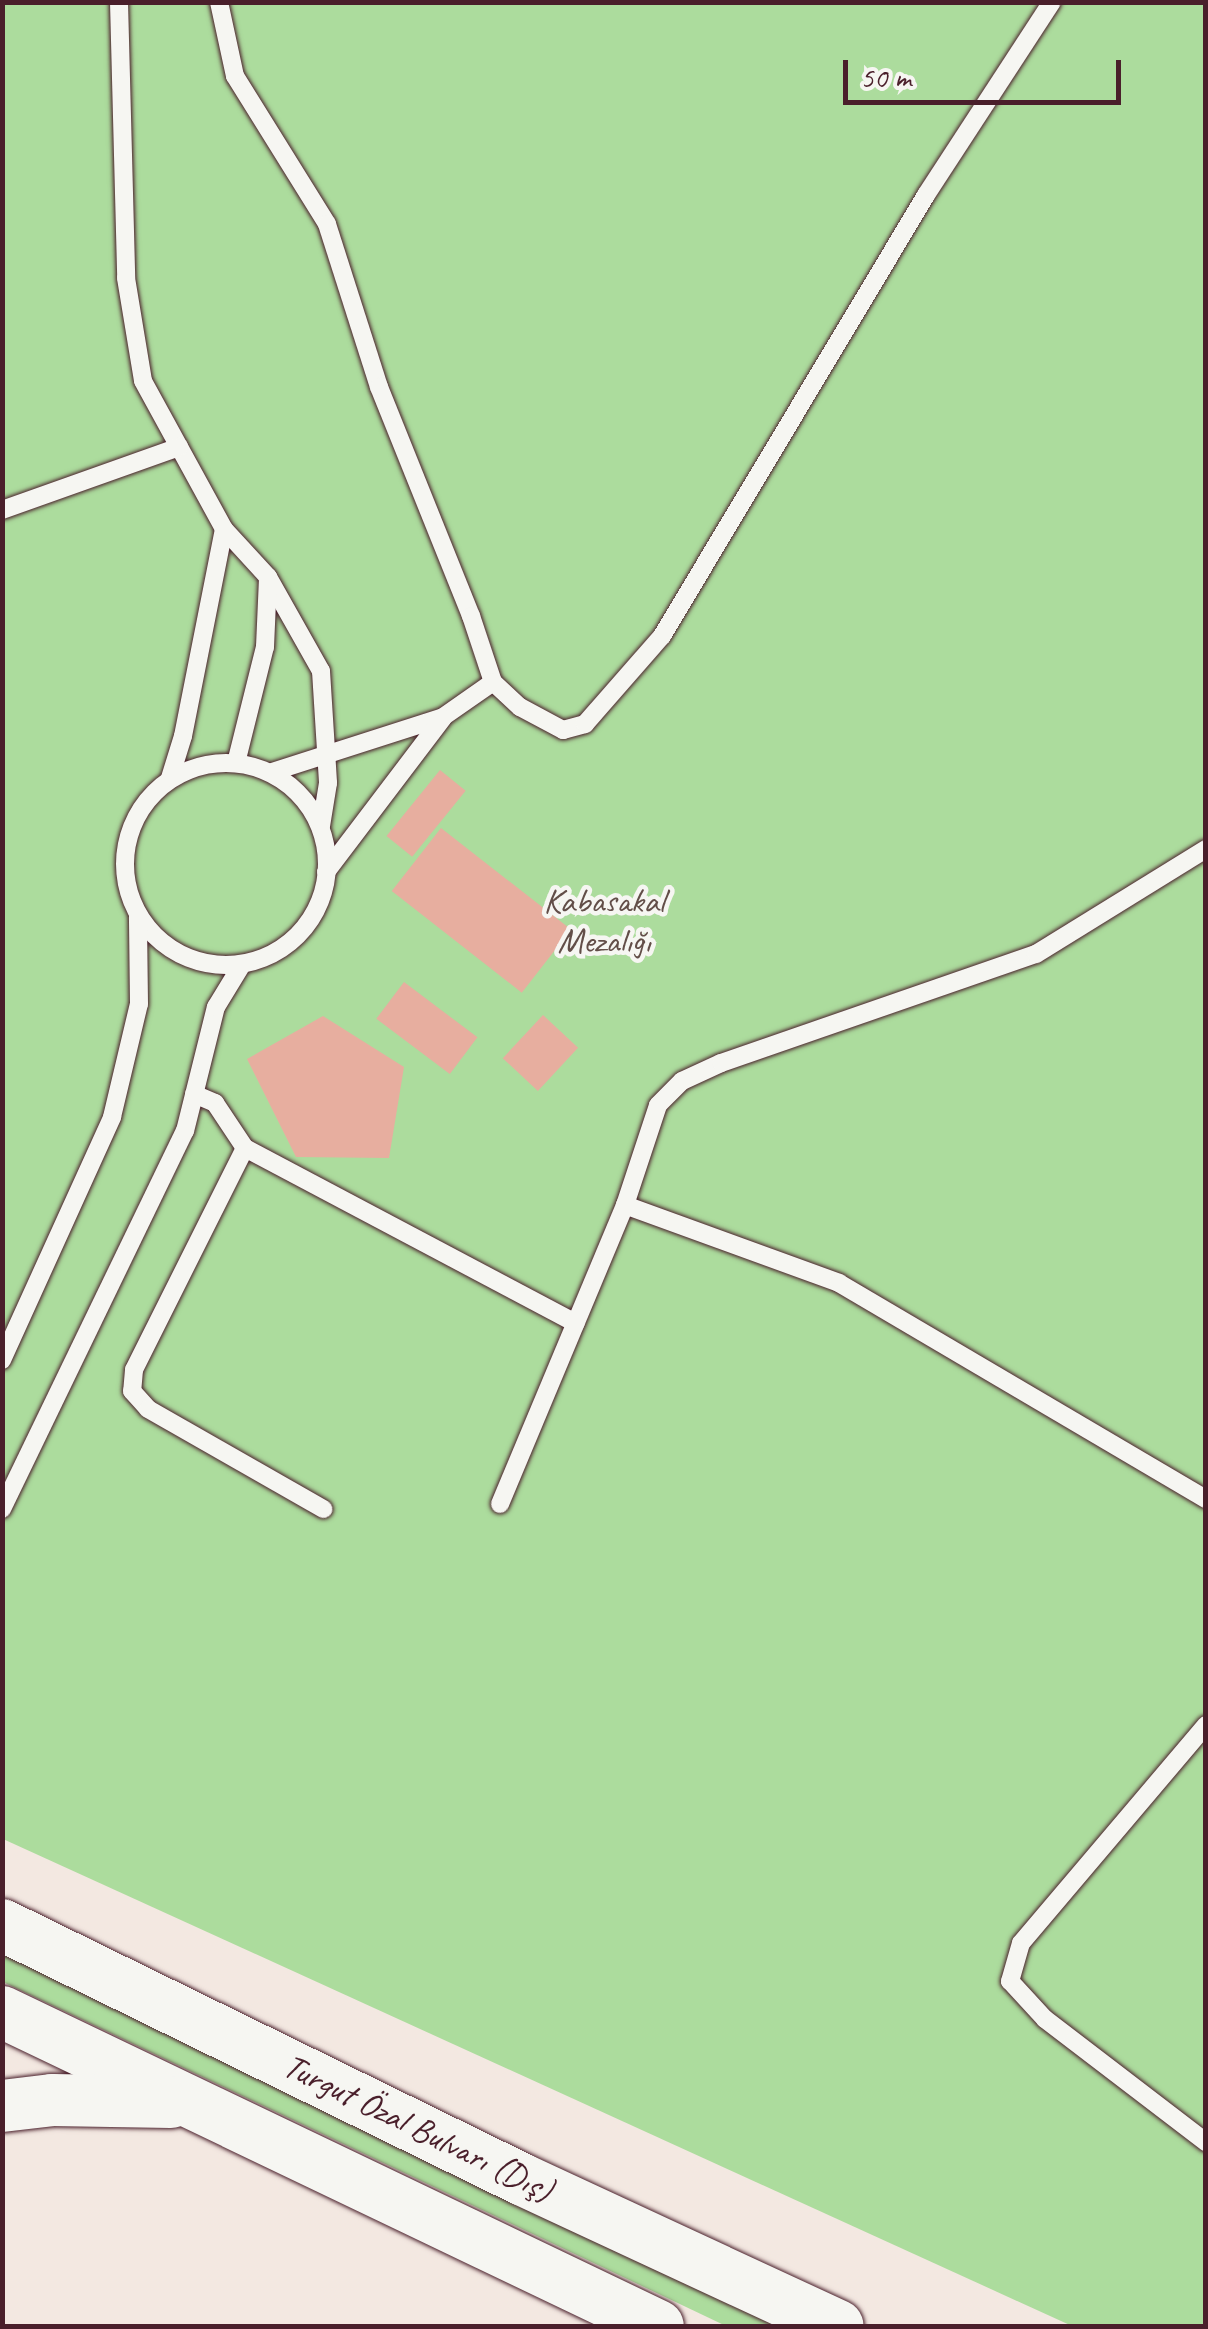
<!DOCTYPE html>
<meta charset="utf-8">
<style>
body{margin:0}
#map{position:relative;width:1208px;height:2329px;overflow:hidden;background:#f3e8e1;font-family:Caveat,sans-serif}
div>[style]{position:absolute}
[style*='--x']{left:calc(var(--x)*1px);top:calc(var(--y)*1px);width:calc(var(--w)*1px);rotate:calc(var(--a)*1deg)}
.green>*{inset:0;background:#acdc9d}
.building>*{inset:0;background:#e7ae9f;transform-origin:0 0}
.roads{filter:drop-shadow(0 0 2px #4a1f2b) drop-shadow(0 0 2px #4a1f2b)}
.lane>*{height:18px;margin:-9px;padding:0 9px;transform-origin:9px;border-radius:9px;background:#f6f6f2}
.lane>.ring{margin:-9px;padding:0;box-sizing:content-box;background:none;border:18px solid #f6f6f2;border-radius:50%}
.secondary>*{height:52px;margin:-26px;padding:0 26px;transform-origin:26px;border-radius:26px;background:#f6f6f2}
span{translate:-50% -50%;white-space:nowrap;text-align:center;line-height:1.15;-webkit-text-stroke:9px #f6f6f2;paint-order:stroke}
.park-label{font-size:35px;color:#624e48}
.street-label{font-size:35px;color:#4a1f2b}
.frame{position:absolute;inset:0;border:5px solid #4a1f2b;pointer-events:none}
.scale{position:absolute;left:843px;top:60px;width:278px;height:45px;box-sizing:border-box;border:5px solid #4a1f2b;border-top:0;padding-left:12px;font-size:30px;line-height:35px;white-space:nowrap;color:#4a1f2b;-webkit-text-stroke:8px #f6f6f2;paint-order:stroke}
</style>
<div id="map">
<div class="green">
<div style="clip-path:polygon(3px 3px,1205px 3px,1205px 2326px,1072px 2326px,3px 1839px)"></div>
<div style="clip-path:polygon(2px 1953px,780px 2326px,726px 2326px,3px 1982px)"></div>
</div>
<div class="building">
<div style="left:440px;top:770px;width:33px;height:85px;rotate:39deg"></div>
<div style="left:441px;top:828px;width:165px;height:80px;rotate:38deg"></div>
<div style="left:404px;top:982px;width:92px;height:46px;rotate:37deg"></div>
<div style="left:543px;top:1015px;width:48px;height:59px;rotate:43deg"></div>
<div style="clip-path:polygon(323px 1016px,404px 1067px,389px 1158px,296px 1157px,247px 1059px)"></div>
</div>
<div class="roads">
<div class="lane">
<div style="--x:119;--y:2;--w:276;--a:88.5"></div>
<div style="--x:126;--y:278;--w:104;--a:80.6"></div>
<div style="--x:143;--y:381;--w:169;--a:61.3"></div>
<div style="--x:224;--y:529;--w:65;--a:47.5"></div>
<div style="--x:268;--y:577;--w:108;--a:60.6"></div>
<div style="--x:321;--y:671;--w:112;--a:86.4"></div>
<div style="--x:328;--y:783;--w:44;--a:99.2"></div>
<div style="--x:219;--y:2;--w:76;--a:77.8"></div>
<div style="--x:235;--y:76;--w:174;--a:58.1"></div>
<div style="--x:327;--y:224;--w:171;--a:72.3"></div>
<div style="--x:379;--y:387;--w:247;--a:68.1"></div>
<div style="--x:471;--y:616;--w:70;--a:71.6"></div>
<div style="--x:2;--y:510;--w:188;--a:-19.6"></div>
<div class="ring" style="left:125px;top:763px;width:184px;height:184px"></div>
<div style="--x:236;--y:763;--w:120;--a:-76"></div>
<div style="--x:265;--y:647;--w:70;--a:-87.5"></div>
<div style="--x:272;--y:772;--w:180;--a:-17.8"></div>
<div style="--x:443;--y:717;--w:61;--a:-35"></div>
<div style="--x:493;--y:682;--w:37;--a:43"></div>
<div style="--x:520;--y:707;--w:49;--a:28.1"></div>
<div style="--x:563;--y:730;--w:23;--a:-15"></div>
<div style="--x:585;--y:724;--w:117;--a:-48.8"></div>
<div style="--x:662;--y:636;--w:514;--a:-59.09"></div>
<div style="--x:926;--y:195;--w:230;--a:-56.9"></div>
<div style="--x:170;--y:778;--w:44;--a:-72.8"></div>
<div style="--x:183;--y:736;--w:211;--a:-78.8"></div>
<div style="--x:326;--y:872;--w:193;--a:-52.8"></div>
<div style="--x:194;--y:1094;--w:23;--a:23"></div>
<div style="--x:215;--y:1103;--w:54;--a:56.3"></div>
<div style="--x:245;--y:1148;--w:374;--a:27.9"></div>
<div style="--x:245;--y:1148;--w:248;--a:116.6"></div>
<div style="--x:134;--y:1370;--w:21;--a:95"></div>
<div style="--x:132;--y:1391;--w:24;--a:48"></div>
<div style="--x:148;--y:1409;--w:202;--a:29.7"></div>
<div style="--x:625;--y:1205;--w:228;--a:20"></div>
<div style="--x:839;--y:1283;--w:426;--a:30.5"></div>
<div style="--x:2;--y:1360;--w:267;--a:-65.6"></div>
<div style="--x:112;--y:1117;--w:116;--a:-76.6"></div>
<div style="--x:139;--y:1004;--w:87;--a:-90.7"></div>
<div style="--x:500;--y:1504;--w:324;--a:-67.3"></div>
<div style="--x:625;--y:1205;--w:105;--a:-71.7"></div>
<div style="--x:658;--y:1105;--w:34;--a:-45"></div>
<div style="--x:682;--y:1081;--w:43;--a:-24.8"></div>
<div style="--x:721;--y:1063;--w:333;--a:-19.1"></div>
<div style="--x:1036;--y:954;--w:200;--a:-31.7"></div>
<div style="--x:2;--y:1509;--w:420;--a:-64.2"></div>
<div style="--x:185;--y:1131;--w:128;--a:-76"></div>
<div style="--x:216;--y:1007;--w:48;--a:-58.6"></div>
<div style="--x:1206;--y:1725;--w:286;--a:130.3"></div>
<div style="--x:1021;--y:1943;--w:40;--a:106"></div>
<div style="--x:1010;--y:1981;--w:52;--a:47.4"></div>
<div style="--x:1045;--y:2019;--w:203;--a:37.4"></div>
</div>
<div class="secondary">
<div style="--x:2;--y:1925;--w:578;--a:26.08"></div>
<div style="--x:521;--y:2179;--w:349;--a:24.9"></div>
<div style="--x:2;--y:2012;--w:727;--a:25.58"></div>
<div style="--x:2;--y:2106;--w:50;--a:-6.8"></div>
<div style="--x:52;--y:2100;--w:119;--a:1"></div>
</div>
</div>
<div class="park-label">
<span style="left:604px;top:921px">Kabasakal<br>Mezalığı</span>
</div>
<div class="street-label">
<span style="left:418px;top:2128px;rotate:26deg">Turgut Özal Bulvarı (Dış)</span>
</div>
<div class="frame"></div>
<div class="scale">50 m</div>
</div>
